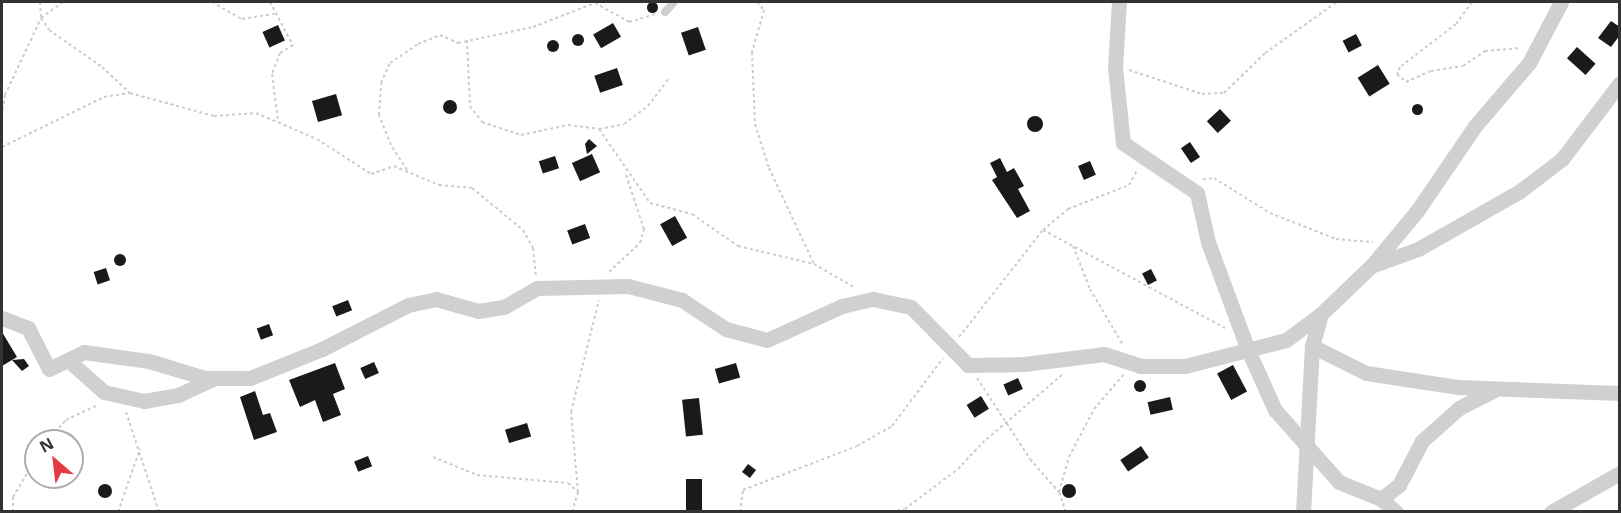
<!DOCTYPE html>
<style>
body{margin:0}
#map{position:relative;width:1621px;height:513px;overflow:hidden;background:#fff;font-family:"Open Sans",sans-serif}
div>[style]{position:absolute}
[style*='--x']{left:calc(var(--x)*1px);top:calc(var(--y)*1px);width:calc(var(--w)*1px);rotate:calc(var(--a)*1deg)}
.building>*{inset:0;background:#1a1a1a;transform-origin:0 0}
.round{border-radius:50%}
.path>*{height:2px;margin-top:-1px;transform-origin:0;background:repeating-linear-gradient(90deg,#cdcdcd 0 3px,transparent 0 6px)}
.service>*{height:8px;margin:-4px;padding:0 4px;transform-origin:4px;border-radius:4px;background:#d0d0d0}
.minor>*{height:15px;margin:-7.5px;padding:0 7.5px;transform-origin:7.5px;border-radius:7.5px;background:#d0d0d0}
span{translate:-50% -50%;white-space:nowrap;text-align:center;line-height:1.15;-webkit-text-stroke:6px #fff;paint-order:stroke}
.frame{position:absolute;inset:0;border:3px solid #333;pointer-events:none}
.north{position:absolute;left:24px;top:429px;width:60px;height:60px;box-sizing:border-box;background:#fff;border:2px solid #adadad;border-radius:50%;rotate:332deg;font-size:16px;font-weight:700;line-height:24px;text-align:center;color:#333}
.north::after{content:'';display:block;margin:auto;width:21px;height:27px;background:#e63946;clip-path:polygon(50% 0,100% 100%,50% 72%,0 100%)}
</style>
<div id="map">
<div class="building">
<div class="round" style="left:646.5px;top:1.5px;width:11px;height:11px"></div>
<div style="clip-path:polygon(1611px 21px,1620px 27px,1620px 35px,1611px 47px,1598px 38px)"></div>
<div style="left:613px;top:23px;width:16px;height:23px;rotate:60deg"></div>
<div style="left:278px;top:25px;width:17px;height:17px;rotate:66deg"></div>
<div style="left:698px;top:27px;width:24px;height:18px;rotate:71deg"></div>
<div class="round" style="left:572px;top:34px;width:12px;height:12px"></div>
<div style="left:1356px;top:34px;width:13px;height:15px;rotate:63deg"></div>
<div class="round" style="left:547px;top:40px;width:12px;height:12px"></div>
<div style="left:1577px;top:47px;width:25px;height:15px;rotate:42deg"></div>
<div style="left:1378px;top:65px;width:22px;height:24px;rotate:58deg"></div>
<div style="left:617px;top:68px;width:18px;height:24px;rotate:71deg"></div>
<div style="left:336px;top:94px;width:22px;height:25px;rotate:74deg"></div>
<div class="round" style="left:443px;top:100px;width:14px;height:14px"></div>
<div class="round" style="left:1411.5px;top:103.5px;width:11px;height:11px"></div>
<div style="left:1220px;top:109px;width:16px;height:18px;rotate:47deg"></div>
<div class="round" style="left:1027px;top:116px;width:16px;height:16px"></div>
<div style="clip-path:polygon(589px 139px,597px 146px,587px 154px,585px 144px)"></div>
<div style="left:1190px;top:142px;width:18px;height:11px;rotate:56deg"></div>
<div style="left:592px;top:154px;width:20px;height:22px;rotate:66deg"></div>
<div style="left:555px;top:156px;width:13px;height:17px;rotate:72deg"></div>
<div style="clip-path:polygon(1000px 158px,1007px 172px,1014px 168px,1024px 186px,1018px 189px,1030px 211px,1017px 218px,992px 180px,997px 177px,990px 163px)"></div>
<div style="left:1090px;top:161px;width:15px;height:13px;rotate:67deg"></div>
<div style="left:675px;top:216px;width:25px;height:17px;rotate:61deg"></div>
<div style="left:585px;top:224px;width:15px;height:19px;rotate:70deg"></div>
<div class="round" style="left:114px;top:254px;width:12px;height:12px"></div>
<div style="left:106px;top:268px;width:13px;height:13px;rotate:72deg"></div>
<div style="left:1151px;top:269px;width:13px;height:10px;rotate:63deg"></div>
<div style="left:348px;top:300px;width:11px;height:17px;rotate:68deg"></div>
<div style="left:269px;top:324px;width:12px;height:13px;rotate:70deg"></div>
<div style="clip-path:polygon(2px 332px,17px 357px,2px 366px)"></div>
<div style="clip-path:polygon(24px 359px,29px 366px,22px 371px,12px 360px)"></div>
<div style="left:374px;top:362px;width:12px;height:15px;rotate:66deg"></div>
<div style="clip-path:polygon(335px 363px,345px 389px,333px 394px,341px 415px,323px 422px,315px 400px,300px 407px,289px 380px)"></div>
<div style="left:736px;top:363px;width:15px;height:22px;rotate:74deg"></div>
<div style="left:1233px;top:365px;width:30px;height:18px;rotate:62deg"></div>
<div style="left:1018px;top:378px;width:12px;height:16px;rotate:66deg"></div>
<div class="round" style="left:1134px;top:380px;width:12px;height:12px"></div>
<div style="clip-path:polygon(255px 391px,263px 415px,270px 413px,277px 432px,254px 440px,240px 397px)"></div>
<div style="left:981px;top:396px;width:15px;height:17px;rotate:58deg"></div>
<div style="left:1170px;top:397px;width:13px;height:23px;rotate:77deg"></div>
<div style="left:699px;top:398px;width:37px;height:17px;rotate:84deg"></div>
<div style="left:527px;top:423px;width:14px;height:23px;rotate:73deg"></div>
<div style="left:1141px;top:446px;width:14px;height:25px;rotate:56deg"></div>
<div style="left:368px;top:456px;width:11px;height:15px;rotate:68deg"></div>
<div style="left:748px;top:464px;width:10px;height:10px;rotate:37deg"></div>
<div style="left:686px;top:479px;width:16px;height:33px"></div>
<div class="round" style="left:98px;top:484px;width:14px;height:14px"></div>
<div class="round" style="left:1062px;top:484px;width:14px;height:14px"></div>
</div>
<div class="path">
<div style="--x:40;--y:2;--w:16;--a:86"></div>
<div style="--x:41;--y:18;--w:14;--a:56"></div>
<div style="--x:49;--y:30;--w:65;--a:34.9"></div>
<div style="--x:102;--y:67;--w:38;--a:43"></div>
<div style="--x:212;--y:2;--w:34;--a:30"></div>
<div style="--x:242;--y:19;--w:36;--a:-9"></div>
<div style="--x:270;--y:2;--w:49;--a:61.9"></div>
<div style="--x:293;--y:45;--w:15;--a:148"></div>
<div style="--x:280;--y:53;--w:22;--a:111"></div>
<div style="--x:272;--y:74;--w:47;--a:82.7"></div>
<div style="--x:757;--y:2;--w:11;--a:49"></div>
<div style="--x:764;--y:10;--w:44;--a:105.9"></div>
<div style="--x:752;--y:52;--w:72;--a:87.6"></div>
<div style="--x:755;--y:124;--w:46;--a:72.3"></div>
<div style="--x:769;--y:168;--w:106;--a:64.9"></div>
<div style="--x:1472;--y:2;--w:27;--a:126"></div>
<div style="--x:1456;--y:24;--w:71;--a:142.5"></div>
<div style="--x:1400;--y:67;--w:8;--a:113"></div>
<div style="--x:1397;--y:74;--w:12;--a:42"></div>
<div style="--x:1406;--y:82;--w:27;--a:-24"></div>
<div style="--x:1431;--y:71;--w:32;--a:-9"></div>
<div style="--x:1463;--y:66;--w:27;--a:-34"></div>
<div style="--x:1485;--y:51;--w:35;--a:-5"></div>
<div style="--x:467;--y:40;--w:66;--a:87.4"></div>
<div style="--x:470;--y:106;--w:20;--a:53"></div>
<div style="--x:482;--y:122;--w:41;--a:18.4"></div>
<div style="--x:521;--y:135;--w:48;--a:-12"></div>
<div style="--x:568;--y:125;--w:31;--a:7"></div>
<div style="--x:599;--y:129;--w:90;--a:55.4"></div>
<div style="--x:650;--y:203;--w:43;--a:14.7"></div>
<div style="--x:692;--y:214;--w:56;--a:34.8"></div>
<div style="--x:738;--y:246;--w:78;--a:13.3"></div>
<div style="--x:814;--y:264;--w:48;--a:30.3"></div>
<div style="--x:1129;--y:70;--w:77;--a:18.2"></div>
<div style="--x:1202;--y:94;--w:22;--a:-3"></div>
<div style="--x:1224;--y:93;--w:57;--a:-44.3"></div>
<div style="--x:1265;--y:53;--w:88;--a:-35.3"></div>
<div style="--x:2;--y:116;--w:21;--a:-82"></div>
<div style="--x:5;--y:95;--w:85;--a:-64.9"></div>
<div style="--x:41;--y:18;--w:27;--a:-36"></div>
<div style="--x:599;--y:129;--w:25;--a:-11"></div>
<div style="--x:624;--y:124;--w:30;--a:-37"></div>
<div style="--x:648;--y:106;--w:35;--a:-53"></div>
<div style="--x:2;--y:147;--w:114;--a:-26.1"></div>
<div style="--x:104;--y:97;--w:26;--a:-9"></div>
<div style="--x:130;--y:93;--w:87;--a:15.3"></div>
<div style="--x:214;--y:116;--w:42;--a:-4.1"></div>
<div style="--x:256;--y:113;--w:66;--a:23.1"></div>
<div style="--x:317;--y:139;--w:64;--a:32.9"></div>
<div style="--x:371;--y:174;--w:24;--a:-19"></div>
<div style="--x:394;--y:166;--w:49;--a:22.9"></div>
<div style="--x:439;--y:185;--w:33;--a:5"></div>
<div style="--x:472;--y:188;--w:66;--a:39.5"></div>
<div style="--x:523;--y:230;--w:21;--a:61"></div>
<div style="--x:533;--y:248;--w:28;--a:84"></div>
<div style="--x:407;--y:170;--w:30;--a:-123"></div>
<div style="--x:391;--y:145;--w:32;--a:-112"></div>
<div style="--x:379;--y:115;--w:32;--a:-86"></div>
<div style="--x:381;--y:83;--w:22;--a:-66"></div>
<div style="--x:390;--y:63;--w:34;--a:-34"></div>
<div style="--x:418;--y:44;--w:24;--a:-22"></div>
<div style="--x:440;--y:35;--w:20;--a:24"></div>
<div style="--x:458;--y:43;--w:77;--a:-12"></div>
<div style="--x:533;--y:27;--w:66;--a:-21.2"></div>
<div style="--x:595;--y:3;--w:39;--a:29"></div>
<div style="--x:629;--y:22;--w:27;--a:-17"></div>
<div style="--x:1203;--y:179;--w:11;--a:-5"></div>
<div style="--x:1214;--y:178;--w:66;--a:32"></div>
<div style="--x:1270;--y:213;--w:71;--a:21.5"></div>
<div style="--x:1336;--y:239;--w:37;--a:5"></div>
<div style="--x:1043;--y:230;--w:207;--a:28.3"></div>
<div style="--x:1073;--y:246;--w:46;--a:68.4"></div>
<div style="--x:1090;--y:289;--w:65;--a:59.5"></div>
<div style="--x:609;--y:272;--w:42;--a:-43.1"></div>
<div style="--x:640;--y:243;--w:15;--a:-74"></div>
<div style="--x:644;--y:229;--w:60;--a:-108.4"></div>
<div style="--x:959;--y:337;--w:136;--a:-51.9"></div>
<div style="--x:1043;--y:230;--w:33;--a:-40"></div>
<div style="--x:1068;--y:209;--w:66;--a:-21.5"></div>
<div style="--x:1129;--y:185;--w:18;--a:-61"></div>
<div style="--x:977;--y:378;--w:97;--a:56.8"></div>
<div style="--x:1030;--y:459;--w:44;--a:48.7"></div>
<div style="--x:126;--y:412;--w:105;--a:71.7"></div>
<div style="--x:47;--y:441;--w:28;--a:-48"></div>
<div style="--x:66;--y:420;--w:35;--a:-25"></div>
<div style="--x:433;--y:457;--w:48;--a:22.2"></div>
<div style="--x:477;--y:475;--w:91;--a:5"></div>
<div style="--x:568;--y:483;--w:13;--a:42"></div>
<div style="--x:13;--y:512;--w:15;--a:-90"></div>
<div style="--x:13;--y:497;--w:45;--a:-59.5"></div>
<div style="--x:118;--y:512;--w:67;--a:-70.8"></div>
<div style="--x:572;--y:512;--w:21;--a:-73"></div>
<div style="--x:578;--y:492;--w:80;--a:-95"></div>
<div style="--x:571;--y:412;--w:115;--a:-76"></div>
<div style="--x:740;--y:512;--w:22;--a:-82"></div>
<div style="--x:743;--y:490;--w:122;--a:-21.1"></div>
<div style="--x:857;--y:446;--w:40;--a:-29.7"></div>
<div style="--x:892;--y:426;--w:85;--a:-53.1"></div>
<div style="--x:891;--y:512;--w:14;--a:-12"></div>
<div style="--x:905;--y:509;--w:66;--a:-37"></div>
<div style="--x:958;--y:469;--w:35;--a:-47"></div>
<div style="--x:982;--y:443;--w:106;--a:-40.4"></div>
<div style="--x:1066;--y:512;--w:21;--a:-109"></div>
<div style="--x:1059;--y:492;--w:36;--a:-74"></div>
<div style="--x:1069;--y:457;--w:54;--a:-62.5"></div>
<div style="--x:1094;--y:409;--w:45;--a:-49.5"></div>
</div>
<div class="service">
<div style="--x:665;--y:12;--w:13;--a:-48"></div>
</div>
<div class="minor">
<div style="--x:1119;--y:2;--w:65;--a:93.5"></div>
<div style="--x:1115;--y:67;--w:76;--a:84"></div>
<div style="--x:1123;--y:143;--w:89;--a:34"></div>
<div style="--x:1197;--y:193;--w:50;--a:77.3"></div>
<div style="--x:1208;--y:242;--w:115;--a:69.7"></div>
<div style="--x:1248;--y:350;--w:66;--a:65.8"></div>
<div style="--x:1275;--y:410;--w:96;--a:48.4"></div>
<div style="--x:1339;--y:482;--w:45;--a:22"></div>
<div style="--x:1381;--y:499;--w:20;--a:41"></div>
<div style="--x:1373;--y:264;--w:69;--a:-50.3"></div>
<div style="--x:1417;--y:211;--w:103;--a:-55.7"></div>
<div style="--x:1475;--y:126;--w:83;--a:-49.4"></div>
<div style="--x:1529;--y:63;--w:69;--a:-62.3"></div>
<div style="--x:2;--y:318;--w:28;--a:21"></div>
<div style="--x:28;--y:328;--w:46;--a:62.9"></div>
<div style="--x:49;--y:369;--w:39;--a:-26"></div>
<div style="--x:84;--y:352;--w:66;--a:7.9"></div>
<div style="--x:149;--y:361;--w:59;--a:16.9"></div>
<div style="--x:205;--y:378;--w:45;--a:0"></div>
<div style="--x:250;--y:378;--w:78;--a:-21.9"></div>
<div style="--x:322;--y:349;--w:97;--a:-27.1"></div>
<div style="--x:408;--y:305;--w:29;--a:-12"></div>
<div style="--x:436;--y:299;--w:44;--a:15.9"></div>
<div style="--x:478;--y:311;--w:26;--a:-9"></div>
<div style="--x:504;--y:307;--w:38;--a:-30"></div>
<div style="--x:537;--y:288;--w:91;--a:-1.3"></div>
<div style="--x:628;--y:286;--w:56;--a:14.5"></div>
<div style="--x:682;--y:300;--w:53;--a:33.4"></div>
<div style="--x:726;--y:329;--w:42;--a:15"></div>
<div style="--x:767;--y:340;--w:82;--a:-24.4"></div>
<div style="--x:842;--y:306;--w:32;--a:-13"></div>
<div style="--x:873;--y:299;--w:39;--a:12"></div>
<div style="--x:911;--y:307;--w:81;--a:45.5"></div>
<div style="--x:968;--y:365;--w:56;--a:-1"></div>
<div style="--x:1024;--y:364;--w:81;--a:-7.1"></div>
<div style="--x:1104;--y:354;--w:38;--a:18"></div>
<div style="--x:1140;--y:366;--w:45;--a:0"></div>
<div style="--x:1185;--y:366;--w:104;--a:-14.4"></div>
<div style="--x:1286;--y:340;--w:44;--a:-36.6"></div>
<div style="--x:1321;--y:314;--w:69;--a:-43.8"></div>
<div style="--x:1371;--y:266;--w:50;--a:-19.9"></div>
<div style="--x:1418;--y:249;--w:117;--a:-29.6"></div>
<div style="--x:1520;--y:191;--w:53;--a:-37.3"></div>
<div style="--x:1562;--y:159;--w:96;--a:-52.7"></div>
<div style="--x:1312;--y:346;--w:60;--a:26.6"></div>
<div style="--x:1366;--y:373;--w:92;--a:8.7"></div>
<div style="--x:1457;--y:387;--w:163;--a:2.1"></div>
<div style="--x:68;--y:360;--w:48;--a:41.6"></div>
<div style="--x:104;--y:392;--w:41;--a:12.7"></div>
<div style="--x:144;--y:401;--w:35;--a:-10"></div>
<div style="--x:178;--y:395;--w:41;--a:-24.7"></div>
<div style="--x:1381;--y:499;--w:23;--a:-38"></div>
<div style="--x:1399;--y:485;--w:50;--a:-62.4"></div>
<div style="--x:1422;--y:441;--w:50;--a:-41.7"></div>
<div style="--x:1459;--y:408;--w:39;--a:-27"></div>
<div style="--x:1303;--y:512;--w:166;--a:-86.9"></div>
<div style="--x:1312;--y:346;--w:33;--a:-74"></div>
<div style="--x:1551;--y:512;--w:79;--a:-29.5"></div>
</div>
<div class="frame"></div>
<div class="north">N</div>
</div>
